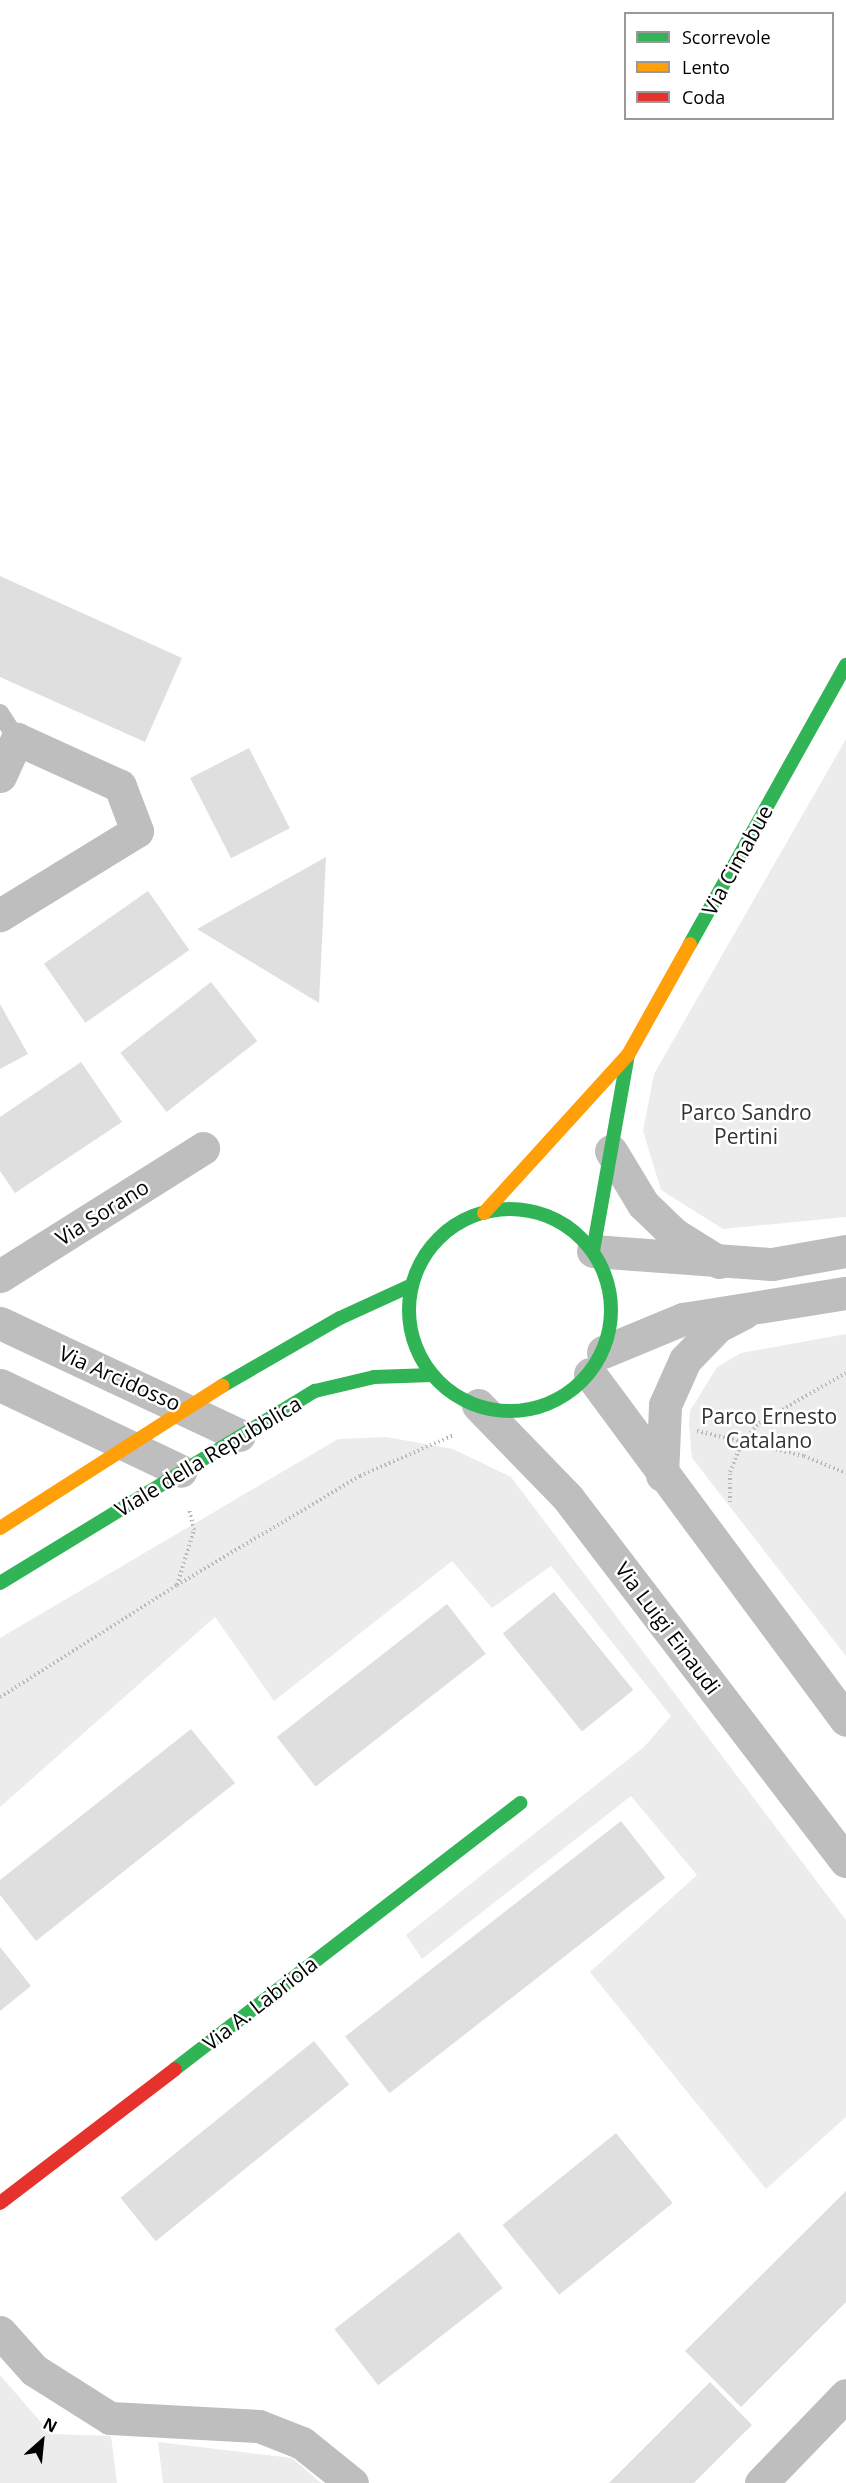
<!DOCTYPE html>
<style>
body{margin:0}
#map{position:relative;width:846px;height:2483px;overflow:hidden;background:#fff;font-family:"Open Sans",sans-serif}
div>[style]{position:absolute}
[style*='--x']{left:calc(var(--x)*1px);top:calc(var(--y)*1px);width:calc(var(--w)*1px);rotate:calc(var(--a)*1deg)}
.green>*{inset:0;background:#ececec}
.building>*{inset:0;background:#dfdfdf;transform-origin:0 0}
.path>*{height:4px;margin-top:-2px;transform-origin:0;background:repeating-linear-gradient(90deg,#b9b9b9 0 1.5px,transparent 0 4.5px)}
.lane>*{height:18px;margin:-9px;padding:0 9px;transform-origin:9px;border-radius:9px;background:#bebebe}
.street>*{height:33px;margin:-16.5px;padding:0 16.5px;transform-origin:16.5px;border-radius:16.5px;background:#bebebe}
.fast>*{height:14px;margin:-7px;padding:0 7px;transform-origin:7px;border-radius:7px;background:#30b455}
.fast>.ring{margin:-7px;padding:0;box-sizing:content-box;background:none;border:14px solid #30b455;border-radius:50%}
.slow>*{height:14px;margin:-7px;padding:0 7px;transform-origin:7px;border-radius:7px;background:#ff9f0a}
.jam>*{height:14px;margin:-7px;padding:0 7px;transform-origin:7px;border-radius:7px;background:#e5322d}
span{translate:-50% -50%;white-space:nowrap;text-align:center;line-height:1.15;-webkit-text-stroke:5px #fff;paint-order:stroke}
.street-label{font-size:21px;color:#000}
.park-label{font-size:21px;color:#333}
.legend{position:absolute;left:624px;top:12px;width:210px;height:108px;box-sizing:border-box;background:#fff;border:2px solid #999;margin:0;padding:8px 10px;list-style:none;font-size:18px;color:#000}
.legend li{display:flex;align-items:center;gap:12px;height:30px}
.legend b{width:30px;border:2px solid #999}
.north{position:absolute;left:12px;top:2411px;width:60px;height:60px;-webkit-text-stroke:4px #fff;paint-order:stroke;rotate:27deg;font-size:16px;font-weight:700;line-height:24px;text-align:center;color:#000}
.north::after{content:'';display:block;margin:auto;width:21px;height:27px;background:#000;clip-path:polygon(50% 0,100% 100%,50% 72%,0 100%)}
</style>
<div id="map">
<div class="green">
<div style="clip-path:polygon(846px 739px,846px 1217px,723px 1229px,661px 1190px,643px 1131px,654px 1074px)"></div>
<div style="clip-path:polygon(846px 1334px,846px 1656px,692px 1458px,689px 1424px,690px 1411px,717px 1367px,741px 1353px)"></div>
<div style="clip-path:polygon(386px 1437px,453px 1449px,511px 1477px,846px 1920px,846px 2117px,766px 2189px,590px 1972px,697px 1875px,631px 1796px,422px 1959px,406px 1935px,644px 1747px,671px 1716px,551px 1566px,492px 1608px,452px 1561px,274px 1701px,215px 1617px,0 1807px,0 1638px,338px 1439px)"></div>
<div style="clip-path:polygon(0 2375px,51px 2434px,111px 2436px,117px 2483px,0 2483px)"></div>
<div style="clip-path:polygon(158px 2442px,292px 2458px,321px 2483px,163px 2483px)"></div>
</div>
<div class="building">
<div style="clip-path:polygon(0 576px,182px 658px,145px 742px,0 677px)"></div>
<div style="left:249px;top:748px;width:90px;height:66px;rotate:63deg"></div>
<div style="clip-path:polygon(326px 857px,319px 1003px,197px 929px)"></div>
<div style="left:148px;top:891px;width:72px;height:127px;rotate:55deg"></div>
<div style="left:211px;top:982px;width:75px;height:115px;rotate:52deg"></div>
<div style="clip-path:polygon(0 1004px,28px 1054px,0 1069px)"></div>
<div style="clip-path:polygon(81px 1062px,122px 1122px,15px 1193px,0 1171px,0 1117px)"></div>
<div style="left:554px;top:1592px;width:126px;height:66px;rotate:51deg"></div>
<div style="left:447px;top:1604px;width:63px;height:216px;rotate:52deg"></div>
<div style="clip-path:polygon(191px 1729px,235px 1783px,36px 1941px,0 1895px,0 1880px)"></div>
<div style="left:621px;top:1821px;width:72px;height:350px;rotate:52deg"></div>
<div style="clip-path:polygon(0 1947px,31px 1986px,0 2011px)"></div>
<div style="left:314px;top:2041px;width:56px;height:249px;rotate:51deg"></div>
<div style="left:616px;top:2133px;width:90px;height:146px;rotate:51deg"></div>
<div style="clip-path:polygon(846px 2191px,846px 2302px,741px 2407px,685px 2351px)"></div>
<div style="left:459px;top:2232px;width:71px;height:158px;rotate:52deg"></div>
<div style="clip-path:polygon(710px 2382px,752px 2425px,694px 2483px,609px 2483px)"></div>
</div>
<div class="path">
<div style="--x:697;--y:1431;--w:110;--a:13.2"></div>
<div style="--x:804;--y:1456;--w:45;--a:22"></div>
<div style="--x:730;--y:1502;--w:30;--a:-90"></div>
<div style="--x:730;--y:1472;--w:31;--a:-68"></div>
<div style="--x:742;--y:1443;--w:26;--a:-50"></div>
<div style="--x:759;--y:1423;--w:100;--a:-29.9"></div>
<div style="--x:177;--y:1585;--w:213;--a:-30.8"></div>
<div style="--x:360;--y:1476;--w:103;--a:-23.6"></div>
<div style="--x:0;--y:1697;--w:209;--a:-32.3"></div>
<div style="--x:177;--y:1585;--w:58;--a:-72.8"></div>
<div style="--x:194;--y:1530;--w:22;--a:-103"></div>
</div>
<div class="lane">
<div style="--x:0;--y:713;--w:31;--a:57"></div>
</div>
<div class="street">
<div style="--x:0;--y:776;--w:41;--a:-65.3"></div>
<div style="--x:17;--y:739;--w:113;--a:24.5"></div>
<div style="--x:120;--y:786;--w:48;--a:69.3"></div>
<div style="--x:137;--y:831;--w:161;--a:148.5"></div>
<div style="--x:611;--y:1151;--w:62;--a:58.9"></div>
<div style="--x:643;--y:1204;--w:43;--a:44.1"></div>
<div style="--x:674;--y:1234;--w:53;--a:31.9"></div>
<div style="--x:593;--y:1251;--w:179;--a:4.2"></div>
<div style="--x:772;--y:1264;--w:75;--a:-10"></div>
<div style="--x:0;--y:1276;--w:240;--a:-32.2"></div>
<div style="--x:0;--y:1323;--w:264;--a:25.1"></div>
<div style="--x:603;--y:1352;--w:87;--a:-22.4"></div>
<div style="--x:683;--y:1319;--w:165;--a:-9.1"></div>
<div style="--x:590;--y:1374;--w:430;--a:53.5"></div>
<div style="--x:0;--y:1385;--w:200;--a:25.4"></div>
<div style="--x:478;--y:1405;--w:129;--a:45.9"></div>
<div style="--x:568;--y:1498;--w:457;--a:52.6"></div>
<div style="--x:662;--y:1475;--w:70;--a:-87.5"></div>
<div style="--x:665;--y:1405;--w:49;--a:-66"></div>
<div style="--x:685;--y:1360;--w:47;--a:-45.9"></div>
<div style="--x:718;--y:1326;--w:29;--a:-27"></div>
<div style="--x:0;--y:2332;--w:51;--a:48.2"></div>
<div style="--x:34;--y:2370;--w:90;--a:32.3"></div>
<div style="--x:110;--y:2418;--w:149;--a:3.1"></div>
<div style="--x:259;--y:2426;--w:46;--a:21.6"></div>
<div style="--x:302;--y:2443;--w:64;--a:38.7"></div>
<div style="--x:761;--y:2483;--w:122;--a:-46"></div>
</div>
<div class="fast">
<div style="--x:690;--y:944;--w:320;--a:-60.8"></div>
<div class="ring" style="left:409px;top:1209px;width:188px;height:188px"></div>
<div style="--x:593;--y:1251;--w:199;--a:-79.9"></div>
<div style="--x:222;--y:1386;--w:136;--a:-30"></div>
<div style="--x:340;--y:1318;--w:79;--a:-24.6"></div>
<div style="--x:0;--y:1583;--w:369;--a:-31.4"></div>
<div style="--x:315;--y:1391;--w:61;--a:-13.3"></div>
<div style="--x:374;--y:1377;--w:58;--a:-2"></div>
<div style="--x:175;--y:2069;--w:436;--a:-37.6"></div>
</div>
<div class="slow">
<div style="--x:484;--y:1213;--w:214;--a:-47.7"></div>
<div style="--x:628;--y:1055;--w:127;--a:-60.8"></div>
<div style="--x:0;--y:1528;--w:264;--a:-32.6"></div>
</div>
<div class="jam">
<div style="--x:0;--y:2203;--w:220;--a:-37.4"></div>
</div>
<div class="street-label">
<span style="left:737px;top:860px;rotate:-61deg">Via Cimabue</span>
<span style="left:102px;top:1212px;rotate:-32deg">Via Sorano</span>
<span style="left:120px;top:1378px;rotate:24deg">Via Arcidosso</span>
<span style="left:208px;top:1456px;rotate:-31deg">Viale della Repubblica</span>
<span style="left:668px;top:1628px;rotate:53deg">Via Luigi Einaudi</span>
<span style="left:260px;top:2003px;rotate:-38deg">Via A. Labriola</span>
</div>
<div class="park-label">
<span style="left:746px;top:1124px">Parco Sandro<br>Pertini</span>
<span style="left:769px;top:1428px">Parco Ernesto<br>Catalano</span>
</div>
<ul class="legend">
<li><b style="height:8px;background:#30b455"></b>Scorrevole</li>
<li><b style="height:8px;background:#ff9f0a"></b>Lento</li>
<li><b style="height:8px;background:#e5322d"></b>Coda</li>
</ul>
<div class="north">N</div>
</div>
